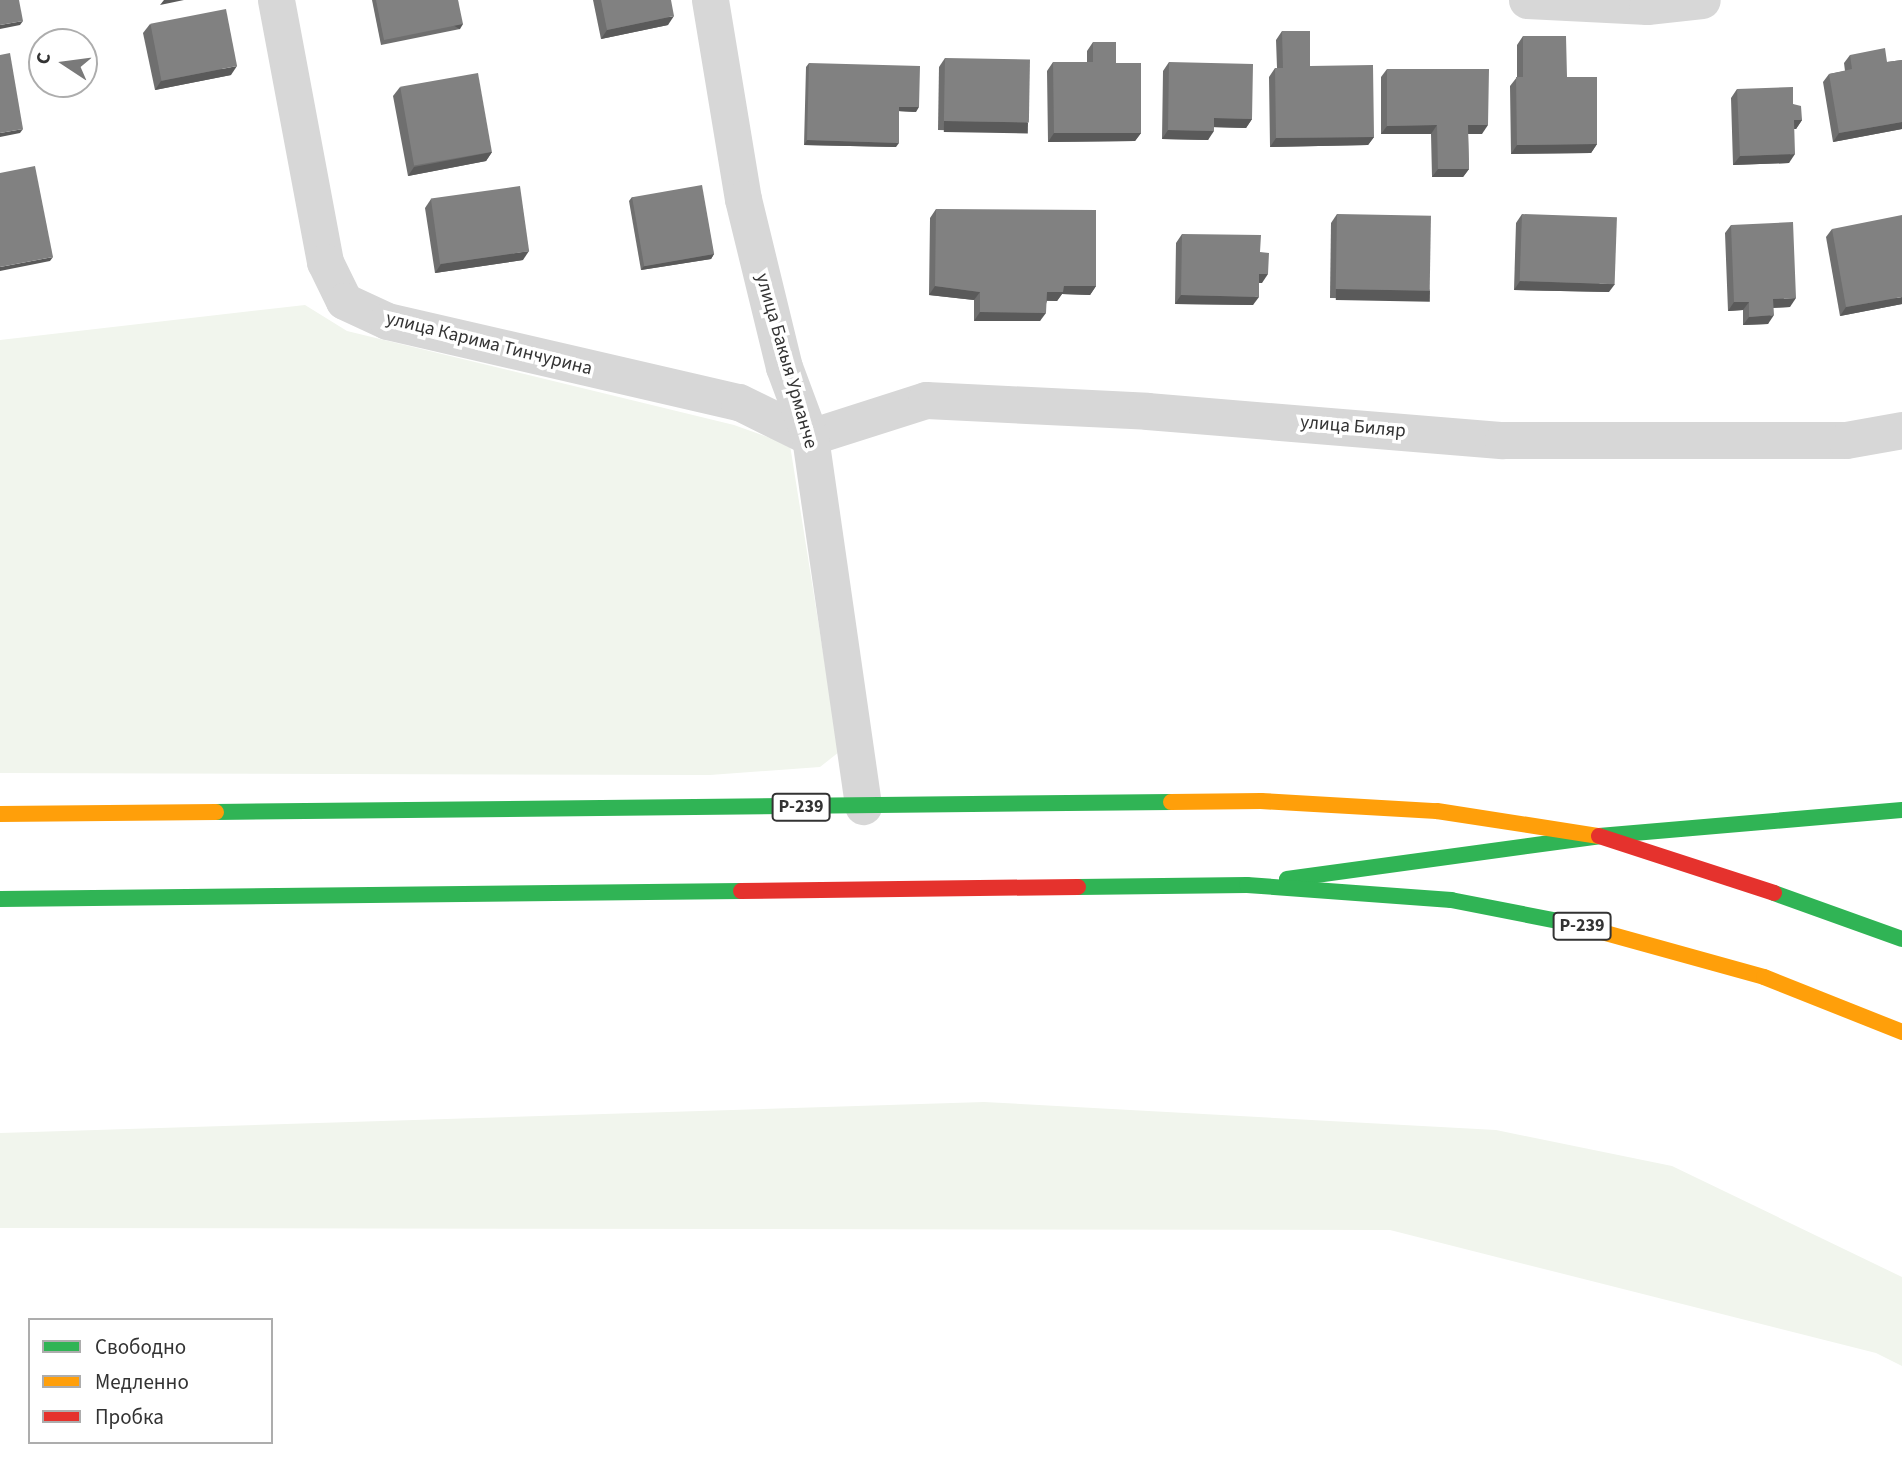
<!DOCTYPE html>
<meta charset="utf-8">
<style>
body{margin:0}
#map{position:relative;width:1902px;height:1472px;overflow:hidden;background:#fff;font-family:"Source Sans 3",sans-serif}
div>[style]{position:absolute}
[style*='--x']{left:calc(var(--x)*1px);top:calc(var(--y)*1px);width:calc(var(--w)*1px);rotate:calc(var(--a)*1deg)}
.green>*{inset:0;background:#f1f5ed}
.street>*{height:37px;margin:-18.5px;padding:0 18.5px;transform-origin:18.5px;border-radius:18.5px;background:#d7d7d7}
.fast>*{height:16px;margin:-8px;padding:0 8px;transform-origin:8px;border-radius:8px;background:#30b455}
.slow>*{height:16px;margin:-8px;padding:0 8px;transform-origin:8px;border-radius:8px;background:#ff9f0a}
.jam>*{height:16px;margin:-8px;padding:0 8px;transform-origin:8px;border-radius:8px;background:#e5322d}
.wall>*{inset:0;background:#6f6f6f}
.shaded-wall>*{inset:0;background:#5a5a5a;transform-origin:0 0}
.building>*{inset:0;background:#818181;transform-origin:0 0}
span{translate:-50% -50%;white-space:nowrap;text-align:center;line-height:1.15;-webkit-text-stroke:7px #fff;paint-order:stroke}
.shield-label span{padding:2px 5px;background:#fff;border:2px solid;border-radius:5px;-webkit-text-stroke-width:0}
.shield-label{font-size:18px;color:#333;font-weight:700}
.street-label{font-size:19px;color:#333}
.legend{position:absolute;left:28px;top:1318px;width:245px;height:126px;box-sizing:border-box;background:#fff;border:2px solid #adadad;margin:0;padding:9px 12px;list-style:none;font-size:21px;color:#333}
.legend li{display:flex;align-items:center;gap:14px;height:35px}
.legend b{width:35px;border:2px solid #adadad}
.north{position:absolute;left:28px;top:28px;width:70px;height:70px;box-sizing:border-box;background:#fff;border:2px solid #adadad;border-radius:50%;rotate:283deg;font-size:19px;font-weight:700;line-height:28px;text-align:center;color:#333}
.north::after{content:'';display:block;margin:auto;width:24px;height:32px;background:#7a7a7a;clip-path:polygon(50% 0,100% 100%,50% 72%,0 100%)}
</style>
<div id="map">
<div class="green">
<div style="clip-path:polygon(305px 305px,347px 331px,734px 425px,790px 445px,839px 752px,820px 767px,710px 775px,0 773px,0 340px)"></div>
<div style="clip-path:polygon(984px 1102px,1496px 1130px,1672px 1166px,1902px 1277px,1902px 1366px,1876px 1353px,1390px 1230px,0 1228px,0 1133px)"></div>
</div>
<div class="street">
<div style="--x:276;--y:0;--w:267;--a:79.4"></div>
<div style="--x:325;--y:262;--w:43;--a:64"></div>
<div style="--x:344;--y:301;--w:47;--a:24.9"></div>
<div style="--x:387;--y:321;--w:361;--a:13"></div>
<div style="--x:739;--y:402;--w:79;--a:26.2"></div>
<div style="--x:810;--y:437;--w:122;--a:-17.7"></div>
<div style="--x:926;--y:400;--w:221;--a:2.8"></div>
<div style="--x:1147;--y:411;--w:357;--a:4.7"></div>
<div style="--x:1503;--y:440;--w:343;--a:0"></div>
<div style="--x:1846;--y:440;--w:57;--a:-10.1"></div>
<div style="--x:710;--y:0;--w:202;--a:80.6"></div>
<div style="--x:743;--y:199;--w:173;--a:76.3"></div>
<div style="--x:784;--y:367;--w:75;--a:69.6"></div>
<div style="--x:810;--y:437;--w:373;--a:81.8"></div>
<div style="--x:1527;--y:0;--w:120;--a:2.9"></div>
<div style="--x:1647;--y:6;--w:55;--a:-6.2"></div>
</div>
<div class="fast">
<div style="--x:216;--y:812;--w:955;--a:-0.6"></div>
<div style="--x:1287;--y:879;--w:315;--a:-7.8"></div>
<div style="--x:1599;--y:836;--w:304;--a:-4.9"></div>
<div style="--x:1078;--y:887;--w:169;--a:-0.7"></div>
<div style="--x:1247;--y:885;--w:205;--a:4.2"></div>
<div style="--x:1451;--y:900;--w:124;--a:11.1"></div>
<div style="--x:1774;--y:893;--w:136;--a:19.8"></div>
<div style="--x:0;--y:899;--w:741;--a:-0.62"></div>
</div>
<div class="slow">
<div style="--x:1171;--y:802;--w:90;--a:-0.6"></div>
<div style="--x:1261;--y:801;--w:176;--a:3.3"></div>
<div style="--x:1437;--y:811;--w:164;--a:8.8"></div>
<div style="--x:0;--y:814;--w:216;--a:-0.5"></div>
<div style="--x:1573;--y:924;--w:198;--a:15.5"></div>
<div style="--x:1764;--y:977;--w:149;--a:21.7"></div>
</div>
<div class="jam">
<div style="--x:1599;--y:836;--w:184;--a:18"></div>
<div style="--x:741;--y:891;--w:337;--a:-0.7"></div>
</div>
<div class="wall">
<div style="clip-path:polygon(372px 0,458px 0,460px 29px,381px 45px)"></div>
<div style="clip-path:polygon(593px 0,671px 0,668px 25px,601px 39px)"></div>
<div style="clip-path:polygon(150px 24px,231px 75px,155px 90px,143px 33px)"></div>
<div style="clip-path:polygon(1282px 31px,1310px 66px,1374px 137px,1368px 145px,1270px 147px,1269px 77px,1275px 68px,1277px 68px,1276px 40px)"></div>
<div style="clip-path:polygon(1523px 36px,1567px 77px,1597px 144px,1591px 153px,1511px 154px,1510px 86px,1517px 77px,1517px 45px)"></div>
<div style="clip-path:polygon(1093px 42px,1116px 63px,1141px 133px,1135px 141px,1048px 142px,1047px 71px,1053px 62px,1087px 62px,1087px 51px)"></div>
<div style="clip-path:polygon(1850px 55px,1887px 62px,1902px 60px,1902px 129px,1833px 142px,1823px 82px,1829px 74px,1845px 71px,1844px 63px)"></div>
<div style="clip-path:polygon(945px 58px,1028px 123px,1022px 132px,938px 130px,939px 67px)"></div>
<div style="clip-path:polygon(1169px 62px,1252px 119px,1246px 128px,1214px 127px,1208px 140px,1162px 139px,1163px 71px)"></div>
<div style="clip-path:polygon(809px 63px,916px 112px,899px 111px,896px 147px,804px 145px,806px 67px)"></div>
<div style="clip-path:polygon(1387px 69px,1482px 134px,1468px 134px,1469px 169px,1463px 177px,1432px 177px,1431px 134px,1381px 134px,1381px 77px)"></div>
<div style="clip-path:polygon(400px 87px,492px 152px,486px 161px,408px 176px,393px 96px)"></div>
<div style="clip-path:polygon(1737px 89px,1793px 104px,1802px 120px,1796px 129px,1794px 129px,1789px 163px,1733px 165px,1731px 98px)"></div>
<div style="clip-path:polygon(632px 197px,714px 254px,711px 259px,641px 270px,629px 201px)"></div>
<div style="clip-path:polygon(431px 199px,523px 260px,435px 273px,425px 208px)"></div>
<div style="clip-path:polygon(936px 209px,1096px 286px,1090px 295px,1062px 294px,1057px 301px,1047px 301px,1040px 321px,974px 321px,974px 300px,929px 295px,930px 218px)"></div>
<div style="clip-path:polygon(1337px 214px,1430px 290px,1424px 299px,1330px 298px,1331px 223px)"></div>
<div style="clip-path:polygon(1522px 214px,1609px 292px,1514px 290px,1516px 223px)"></div>
<div style="clip-path:polygon(1731px 225px,1790px 307px,1773px 308px,1768px 324px,1743px 325px,1743px 310px,1728px 311px,1725px 233px)"></div>
<div style="clip-path:polygon(1832px 229px,1902px 304px,1840px 316px,1826px 237px)"></div>
<div style="clip-path:polygon(1182px 234px,1260px 252px,1262px 283px,1259px 283px,1253px 305px,1175px 304px,1176px 243px)"></div>
</div>
<div class="shaded-wall">
<div style="clip-path:polygon(164px 0,184px 0,160px 5px)"></div>
<div style="clip-path:polygon(674px 16px,668px 25px,601px 39px,607px 30px)"></div>
<div style="clip-path:polygon(23px 21px,20px 25px,0 29px,0 25px)"></div>
<div style="left:463px;top:24px;width:6px;height:81px;rotate:121deg"></div>
<div style="clip-path:polygon(237px 66px,231px 75px,155px 90px,161px 81px)"></div>
<div style="clip-path:polygon(899px 107px,919px 107px,916px 112px,896px 111px)"></div>
<div style="clip-path:polygon(1214px 118px,1252px 119px,1246px 128px,1208px 127px)"></div>
<div style="clip-path:polygon(1794px 120px,1802px 120px,1796px 129px,1787px 129px)"></div>
<div style="left:944px;top:121px;width:84px;height:11px;rotate:1deg"></div>
<div style="clip-path:polygon(1902px 122px,1902px 129px,1833px 142px,1839px 133px)"></div>
<div style="clip-path:polygon(1437px 125px,1431px 134px,1381px 134px,1387px 126px)"></div>
<div style="clip-path:polygon(1468px 125px,1488px 125px,1482px 134px,1462px 134px)"></div>
<div style="clip-path:polygon(23px 129px,20px 133px,0 137px,0 133px)"></div>
<div style="clip-path:polygon(1168px 130px,1214px 131px,1208px 140px,1162px 139px)"></div>
<div style="clip-path:polygon(1054px 133px,1141px 133px,1135px 141px,1048px 142px)"></div>
<div style="clip-path:polygon(1374px 137px,1368px 145px,1270px 147px,1276px 138px)"></div>
<div style="clip-path:polygon(807px 140px,899px 143px,896px 147px,804px 145px)"></div>
<div style="clip-path:polygon(1597px 144px,1591px 153px,1511px 154px,1517px 145px)"></div>
<div style="clip-path:polygon(492px 152px,486px 161px,408px 176px,414px 167px)"></div>
<div style="clip-path:polygon(1795px 154px,1789px 163px,1733px 165px,1740px 156px)"></div>
<div style="clip-path:polygon(1438px 169px,1469px 169px,1463px 177px,1432px 177px)"></div>
<div style="clip-path:polygon(529px 251px,523px 260px,435px 273px,441px 264px)"></div>
<div style="clip-path:polygon(714px 254px,711px 259px,641px 270px,644px 266px)"></div>
<div style="clip-path:polygon(53px 257px,50px 261px,0 271px,0 267px)"></div>
<div style="clip-path:polygon(1259px 274px,1268px 274px,1262px 283px,1253px 283px)"></div>
<div style="clip-path:polygon(1520px 281px,1615px 284px,1609px 292px,1514px 290px)"></div>
<div style="clip-path:polygon(935px 286px,980px 292px,974px 300px,929px 295px)"></div>
<div style="clip-path:polygon(1064px 286px,1096px 286px,1090px 295px,1062px 294px,1057px 301px,1041px 300px,1047px 292px)"></div>
<div style="left:1336px;top:289px;width:94px;height:11px;rotate:1deg"></div>
<div style="clip-path:polygon(1181px 295px,1259px 297px,1253px 305px,1175px 304px)"></div>
<div style="clip-path:polygon(1902px 297px,1902px 304px,1840px 316px,1846px 307px)"></div>
<div style="clip-path:polygon(1796px 298px,1790px 307px,1767px 308px,1773px 299px)"></div>
<div style="clip-path:polygon(1734px 302px,1749px 302px,1743px 310px,1728px 311px)"></div>
<div style="clip-path:polygon(980px 312px,1046px 313px,1040px 321px,974px 321px)"></div>
<div style="clip-path:polygon(1774px 315px,1768px 324px,1743px 325px,1749px 317px)"></div>
</div>
<div class="building">
<div style="clip-path:polygon(0 0,19px 0,23px 21px,0 25px)"></div>
<div style="clip-path:polygon(376px 0,458px 0,463px 24px,384px 40px)"></div>
<div style="clip-path:polygon(601px 0,671px 0,674px 16px,607px 30px)"></div>
<div style="left:226px;top:9px;width:58px;height:77px;rotate:79deg"></div>
<div style="clip-path:polygon(1282px 31px,1310px 31px,1310px 66px,1373px 65px,1374px 137px,1276px 138px,1275px 68px,1283px 68px)"></div>
<div style="clip-path:polygon(1523px 36px,1566px 36px,1567px 77px,1597px 77px,1597px 144px,1517px 145px,1516px 77px,1523px 77px)"></div>
<div style="clip-path:polygon(1093px 42px,1116px 42px,1116px 63px,1141px 63px,1141px 133px,1054px 133px,1053px 62px,1093px 62px)"></div>
<div style="clip-path:polygon(1885px 48px,1887px 62px,1902px 60px,1902px 122px,1839px 133px,1829px 74px,1852px 69px,1850px 55px)"></div>
<div style="clip-path:polygon(10px 53px,23px 129px,0 133px,0 55px)"></div>
<div style="left:945px;top:58px;width:85px;height:63px;rotate:1deg"></div>
<div style="clip-path:polygon(1169px 62px,1253px 64px,1252px 119px,1214px 118px,1214px 131px,1168px 130px)"></div>
<div style="clip-path:polygon(809px 63px,920px 66px,919px 107px,899px 107px,899px 143px,807px 140px)"></div>
<div style="clip-path:polygon(1387px 69px,1489px 69px,1488px 125px,1468px 125px,1469px 169px,1438px 169px,1437px 125px,1387px 126px)"></div>
<div style="left:478px;top:73px;width:80px;height:79px;rotate:80deg"></div>
<div style="clip-path:polygon(1793px 87px,1793px 104px,1801px 106px,1802px 120px,1794px 120px,1795px 154px,1740px 156px,1737px 89px)"></div>
<div style="clip-path:polygon(35px 166px,53px 257px,0 267px,0 173px)"></div>
<div style="left:702px;top:185px;width:70px;height:71px;rotate:80deg"></div>
<div style="left:520px;top:186px;width:66px;height:90px;rotate:82deg"></div>
<div style="clip-path:polygon(936px 209px,1096px 210px,1096px 286px,1064px 286px,1063px 292px,1047px 292px,1046px 313px,980px 312px,980px 292px,935px 286px)"></div>
<div style="left:1337px;top:214px;width:94px;height:75px;rotate:1deg"></div>
<div style="left:1522px;top:214px;width:95px;height:67px;rotate:2deg"></div>
<div style="clip-path:polygon(1902px 215px,1902px 297px,1846px 307px,1832px 229px)"></div>
<div style="clip-path:polygon(1793px 222px,1796px 298px,1773px 299px,1774px 315px,1749px 317px,1749px 302px,1734px 302px,1731px 225px)"></div>
<div style="clip-path:polygon(1182px 234px,1261px 235px,1260px 252px,1269px 253px,1268px 274px,1259px 274px,1259px 297px,1181px 295px)"></div>
</div>
<div class="shield-label">
<span style="left:801px;top:807px">Р-239</span>
<span style="left:1582px;top:926px">Р-239</span>
</div>
<div class="street-label">
<span style="left:489px;top:344px;rotate:14deg">улица Карима Тинчурина</span>
<span style="left:786px;top:361px;rotate:74deg">улица Бакыя Урманче</span>
<span style="left:1353px;top:427px;rotate:5deg">улица Биляр</span>
</div>
<ul class="legend">
<li><b style="height:9px;background:#30b455"></b>Свободно</li>
<li><b style="height:9px;background:#ff9f0a"></b>Медленно</li>
<li><b style="height:9px;background:#e5322d"></b>Пробка</li>
</ul>
<div class="north">С</div>
</div>
